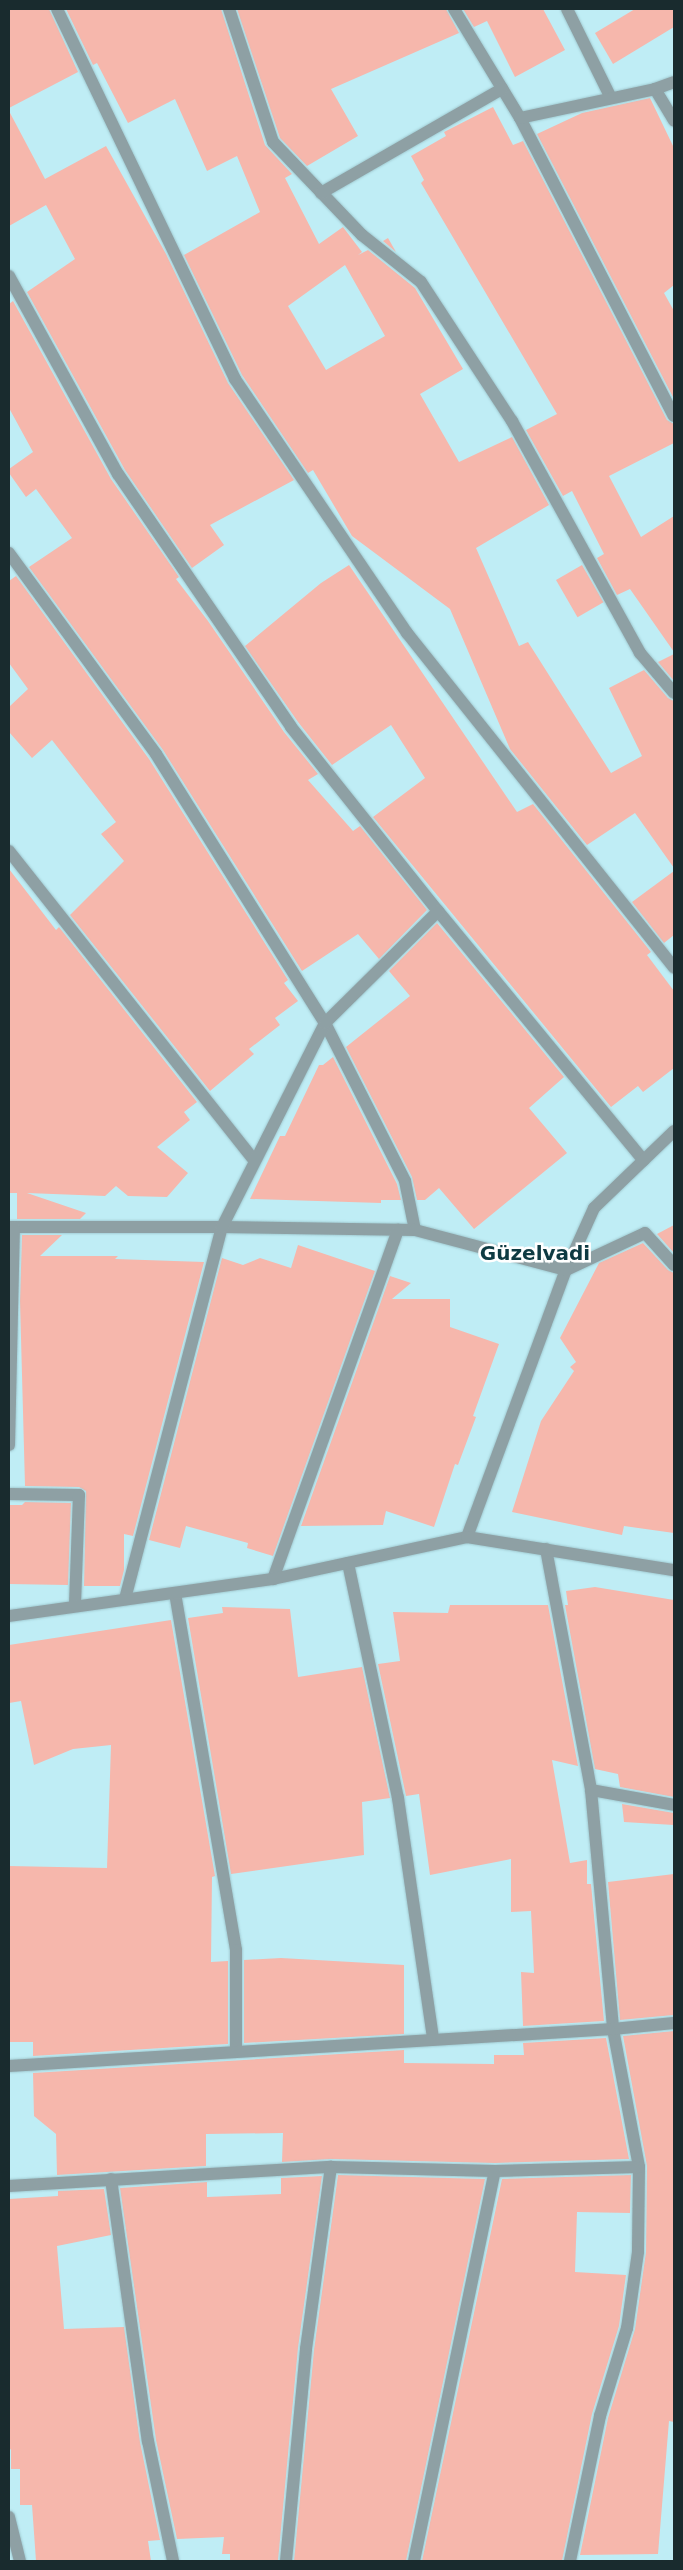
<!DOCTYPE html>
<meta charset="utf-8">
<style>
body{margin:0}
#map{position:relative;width:683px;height:2570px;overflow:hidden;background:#bfedf5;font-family:"DejaVu Sans",sans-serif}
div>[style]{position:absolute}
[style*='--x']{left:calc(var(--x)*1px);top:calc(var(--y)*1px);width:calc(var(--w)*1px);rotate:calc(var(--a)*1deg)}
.building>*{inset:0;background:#f6b7ac;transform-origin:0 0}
.roads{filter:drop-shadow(0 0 1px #a1cad1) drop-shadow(0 0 1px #a1cad1)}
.street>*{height:12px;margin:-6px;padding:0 6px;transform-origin:6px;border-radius:6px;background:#8ea0a4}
span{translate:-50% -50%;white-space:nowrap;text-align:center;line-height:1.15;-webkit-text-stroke:5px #fff;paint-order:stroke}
.district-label{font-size:20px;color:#0e3a42;font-weight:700}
.frame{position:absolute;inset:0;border:10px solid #192b2e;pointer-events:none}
</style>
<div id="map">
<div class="building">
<div style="clip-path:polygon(9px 9px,49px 9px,78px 72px,9px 108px)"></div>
<div style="clip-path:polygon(evenodd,66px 9px,221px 9px,265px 145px,292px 174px,285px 178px,319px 244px,343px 227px,362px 252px,358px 255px,368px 250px,415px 288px,463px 369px,420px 394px,459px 462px,512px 437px,549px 505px,476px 548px,519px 646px,528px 642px,611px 773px,642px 756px,609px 688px,644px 670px,668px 698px,674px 701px,674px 868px,635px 813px,587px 845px,510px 749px,450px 609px,352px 536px,313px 470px,308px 473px,242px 375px,184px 255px,260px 212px,237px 156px,207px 171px,175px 99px,128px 123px,97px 63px,93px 65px,66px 9px,345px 265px,385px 336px,326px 370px,288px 306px,345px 265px)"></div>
<div style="clip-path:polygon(237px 9px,446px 9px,459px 33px,331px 89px,358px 136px,307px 166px,280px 138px)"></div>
<div style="clip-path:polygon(463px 9px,543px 9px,565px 50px,515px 77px,487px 21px,474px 27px)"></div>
<div style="clip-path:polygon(635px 9px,674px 9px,674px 27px,613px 64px,595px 33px)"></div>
<div style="clip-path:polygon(650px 98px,674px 148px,674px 285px,664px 293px,674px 311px,674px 399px,537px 134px,582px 113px)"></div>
<div style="clip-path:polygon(493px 107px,513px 145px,523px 141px,667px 420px,674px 424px,674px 443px,609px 476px,641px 537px,674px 516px,674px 652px,630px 589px,617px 595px,597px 558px,604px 554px,572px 491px,563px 496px,526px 430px,557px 414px,421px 183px,424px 180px,411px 156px,446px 136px,444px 132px)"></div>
<div style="clip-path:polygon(9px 111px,45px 179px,106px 146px,166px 254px,228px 383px,294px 480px,210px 525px,224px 545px,192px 568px,125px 470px,27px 292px,75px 259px,46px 205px,9px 226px)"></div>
<div style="clip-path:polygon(388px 238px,396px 252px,383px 241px)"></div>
<div style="clip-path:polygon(13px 301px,111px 479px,179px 577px,176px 579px,208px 621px,284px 732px,318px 774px,308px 780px,353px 831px,360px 826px,427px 910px,379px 959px,358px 934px,302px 971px,163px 750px,29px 567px,72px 538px,36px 489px,26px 497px,9px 473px,9px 469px,33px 452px,9px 408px,9px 304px)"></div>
<div style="clip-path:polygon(349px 565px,517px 812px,533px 804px,651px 952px,647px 955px,674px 991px,674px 1068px,643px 1092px,638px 1086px,611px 1107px,373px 817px,425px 778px,391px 725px,332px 765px,298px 722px,245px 646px,321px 583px)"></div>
<div style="left:582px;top:565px;width:43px;height:30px;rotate:60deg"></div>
<div style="clip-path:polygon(16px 576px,149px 759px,288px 980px,284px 983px,298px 1001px,275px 1018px,280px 1025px,249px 1049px,254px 1054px,210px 1091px,70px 915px,124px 861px,101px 834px,116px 822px,52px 740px,32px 758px,9px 732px,9px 707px,28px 689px,9px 663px,9px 581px)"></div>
<div style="clip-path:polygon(674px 654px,674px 681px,658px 662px)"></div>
<div style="clip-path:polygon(9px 869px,56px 930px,59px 927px,197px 1102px,184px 1112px,190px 1120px,157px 1147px,188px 1173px,167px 1197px,128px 1196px,116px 1186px,105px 1196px,27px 1193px,86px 1213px,80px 1219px,17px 1219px,17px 1193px,9px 1193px)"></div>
<div style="clip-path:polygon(674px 871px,674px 935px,664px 943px,632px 902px)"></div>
<div style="clip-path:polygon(437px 923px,564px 1077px,529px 1108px,567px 1153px,474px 1229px,439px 1188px,425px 1200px,417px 1200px,412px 1177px,346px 1047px,410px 996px,389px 971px)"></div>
<div style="clip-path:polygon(333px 1057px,397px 1184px,401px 1200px,381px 1200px,381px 1203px,250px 1199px,280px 1136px,285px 1136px,319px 1065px,323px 1065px)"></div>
<div style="clip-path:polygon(674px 1225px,674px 1253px,657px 1234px)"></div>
<div style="clip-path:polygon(22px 1235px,62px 1235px,40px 1256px,118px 1256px,115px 1259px,204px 1262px,133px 1536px,124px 1534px,124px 1570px,120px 1586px,84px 1586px,86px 1491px,79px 1487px,25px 1486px,20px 1301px)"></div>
<div style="clip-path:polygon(643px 1243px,668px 1270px,674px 1273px,674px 1533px,624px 1526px,622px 1535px,512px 1512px,541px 1421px,574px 1371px,570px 1367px,576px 1362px,560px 1338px,599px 1263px)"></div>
<div style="clip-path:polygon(298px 1245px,375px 1271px,273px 1556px,247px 1548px,248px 1543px,186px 1526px,180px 1548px,149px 1540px,222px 1258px,243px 1265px,260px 1258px,291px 1268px)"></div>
<div style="clip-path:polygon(390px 1276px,411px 1283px,392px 1299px,450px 1299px,450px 1327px,499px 1344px,473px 1416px,476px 1417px,458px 1465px,455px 1464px,434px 1527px,386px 1511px,383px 1525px,301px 1526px)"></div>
<div style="clip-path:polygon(25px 1502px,71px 1503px,68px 1585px,9px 1584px,9px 1505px,22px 1505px)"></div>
<div style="clip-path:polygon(595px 1587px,674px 1600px,674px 1797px,620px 1787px,618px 1774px,595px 1769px,565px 1605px,568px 1605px,566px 1591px)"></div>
<div style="clip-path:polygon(450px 1605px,548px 1605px,578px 1766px,552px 1760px,570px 1863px,587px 1860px,587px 1884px,591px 1884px,604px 2021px,523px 2026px,521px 1972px,534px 1973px,531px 1911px,511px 1912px,511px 1859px,430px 1875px,419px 1794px,406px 1796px,378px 1664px,400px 1661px,393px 1612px,448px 1613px)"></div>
<div style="clip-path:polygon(222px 1607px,290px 1609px,298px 1677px,362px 1667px,390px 1798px,362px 1802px,364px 1855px,231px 1874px,188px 1618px,223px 1613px)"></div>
<div style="clip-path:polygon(171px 1620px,215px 1876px,212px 1877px,211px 1962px,228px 1961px,228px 2044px,33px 2056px,33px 2042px,9px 2042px,9px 1866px,107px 1868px,111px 1745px,73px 1749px,34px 1765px,21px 1701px,9px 1703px,9px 1645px)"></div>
<div style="clip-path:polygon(622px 1804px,674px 1813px,674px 1825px,624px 1822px)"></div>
<div style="clip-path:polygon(674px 1874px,674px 2015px,620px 2020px,608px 1882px)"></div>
<div style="clip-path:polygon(281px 1958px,404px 1965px,404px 2034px,244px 2043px,244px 1960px)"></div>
<div style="clip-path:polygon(674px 2031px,674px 2422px,669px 2421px,658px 2554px,580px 2555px,608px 2418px,635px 2329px,646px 2252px,647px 2166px,623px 2036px)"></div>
<div style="clip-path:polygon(606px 2038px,629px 2159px,495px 2163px,331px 2159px,282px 2162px,283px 2133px,206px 2134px,206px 2166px,57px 2175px,56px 2134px,34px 2116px,33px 2073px,404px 2050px,404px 2063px,494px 2064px,494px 2055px,524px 2055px,523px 2043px)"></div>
<div style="clip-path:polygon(338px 2175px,485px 2179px,406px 2561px,294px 2561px,314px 2350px)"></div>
<div style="clip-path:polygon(631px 2175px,630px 2213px,577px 2212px,575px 2272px,626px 2275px,619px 2326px,592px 2414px,562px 2561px,422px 2561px,502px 2179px)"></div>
<div style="clip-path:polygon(322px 2176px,298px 2348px,278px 2561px,230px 2561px,230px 2554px,222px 2554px,224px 2537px,177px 2539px,156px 2440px,120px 2188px,207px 2182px,207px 2197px,281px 2194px,281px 2178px)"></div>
<div style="clip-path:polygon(104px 2189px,111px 2235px,57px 2246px,64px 2329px,124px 2327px,140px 2442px,160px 2540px,148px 2541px,151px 2561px,36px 2561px,32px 2505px,20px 2505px,20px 2469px,11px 2469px,11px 2449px,9px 2450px,9px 2199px,58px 2196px,58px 2191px)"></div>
</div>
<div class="roads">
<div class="street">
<div style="--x:57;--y:9;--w:411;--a:64.3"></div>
<div style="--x:235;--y:379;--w:307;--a:55.9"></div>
<div style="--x:407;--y:633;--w:428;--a:51.4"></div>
<div style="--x:229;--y:9;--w:140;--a:71.7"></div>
<div style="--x:273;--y:142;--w:129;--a:46.3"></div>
<div style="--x:362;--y:235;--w:75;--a:38.5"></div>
<div style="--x:421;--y:282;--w:166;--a:56.8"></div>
<div style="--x:512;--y:421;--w:265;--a:61.1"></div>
<div style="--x:640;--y:653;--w:52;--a:49.6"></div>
<div style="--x:454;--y:9;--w:127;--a:58.8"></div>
<div style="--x:520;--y:118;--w:335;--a:62.7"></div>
<div style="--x:567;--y:9;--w:99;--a:63.7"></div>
<div style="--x:655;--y:89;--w:37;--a:59"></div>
<div style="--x:520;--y:118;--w:138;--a:-12.1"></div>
<div style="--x:655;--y:89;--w:20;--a:-20"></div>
<div style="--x:321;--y:193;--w:209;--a:-29.9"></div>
<div style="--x:9;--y:276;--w:226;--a:61.2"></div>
<div style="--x:118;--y:474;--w:306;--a:55.6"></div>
<div style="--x:291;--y:727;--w:236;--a:51.4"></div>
<div style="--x:438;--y:911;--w:323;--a:50.5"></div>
<div style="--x:9;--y:553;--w:249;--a:53.8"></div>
<div style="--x:156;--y:754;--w:318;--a:57.9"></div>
<div style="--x:325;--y:1023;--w:177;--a:63.1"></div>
<div style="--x:405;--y:1181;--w:50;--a:78.5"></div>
<div style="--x:9;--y:851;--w:394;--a:51.6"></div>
<div style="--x:9;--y:1227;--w:213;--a:0"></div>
<div style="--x:222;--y:1227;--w:193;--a:0.9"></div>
<div style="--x:415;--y:1230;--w:156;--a:14.8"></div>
<div style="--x:566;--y:1270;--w:87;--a:-25.1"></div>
<div style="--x:645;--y:1233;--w:43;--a:47.8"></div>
<div style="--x:9;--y:1445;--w:218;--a:-88.7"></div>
<div style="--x:9;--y:1494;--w:70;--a:0.8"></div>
<div style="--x:79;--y:1495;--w:111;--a:92.1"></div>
<div style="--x:467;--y:1537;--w:285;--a:-69.7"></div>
<div style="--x:566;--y:1270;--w:68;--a:-65.7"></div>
<div style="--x:594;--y:1208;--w:111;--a:-43.9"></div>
<div style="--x:546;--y:1549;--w:245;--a:79.4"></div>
<div style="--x:591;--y:1790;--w:240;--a:84.7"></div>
<div style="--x:613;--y:2029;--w:140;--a:79.3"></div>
<div style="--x:639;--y:2167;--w:85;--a:90.7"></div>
<div style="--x:638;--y:2252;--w:77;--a:98.2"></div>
<div style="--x:627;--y:2328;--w:92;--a:107.1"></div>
<div style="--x:600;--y:2416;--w:148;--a:101.7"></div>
<div style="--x:348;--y:1563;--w:240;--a:78"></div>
<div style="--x:398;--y:1798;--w:244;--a:81.7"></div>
<div style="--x:273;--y:1579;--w:371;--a:-70.3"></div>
<div style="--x:175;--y:1593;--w:362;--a:80.3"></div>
<div style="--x:236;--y:1950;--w:100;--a:90"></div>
<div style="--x:125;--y:1599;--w:384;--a:-75.4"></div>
<div style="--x:222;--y:1227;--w:229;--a:-63.2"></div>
<div style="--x:325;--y:1023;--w:159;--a:-44.7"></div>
<div style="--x:9;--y:1616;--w:267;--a:-8"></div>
<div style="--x:273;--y:1579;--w:198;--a:-12.2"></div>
<div style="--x:467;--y:1537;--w:210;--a:9.1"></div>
<div style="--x:591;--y:1790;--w:84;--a:10.2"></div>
<div style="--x:9;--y:2066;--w:605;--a:-3.51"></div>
<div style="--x:613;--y:2029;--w:61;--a:-5.6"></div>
<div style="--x:111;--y:2179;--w:265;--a:82"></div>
<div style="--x:148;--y:2441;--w:123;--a:78.2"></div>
<div style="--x:9;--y:2186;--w:323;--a:-3.4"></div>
<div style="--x:331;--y:2167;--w:164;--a:1.4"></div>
<div style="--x:495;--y:2171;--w:144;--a:-1.6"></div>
<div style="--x:9;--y:2517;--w:45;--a:76"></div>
<div style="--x:286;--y:2561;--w:213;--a:-84.6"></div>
<div style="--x:306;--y:2349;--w:184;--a:-82.2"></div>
<div style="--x:414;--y:2561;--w:398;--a:-78.3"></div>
</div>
</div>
<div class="district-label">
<span style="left:535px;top:1253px">Güzelvadi</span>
</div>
<div class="frame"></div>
</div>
